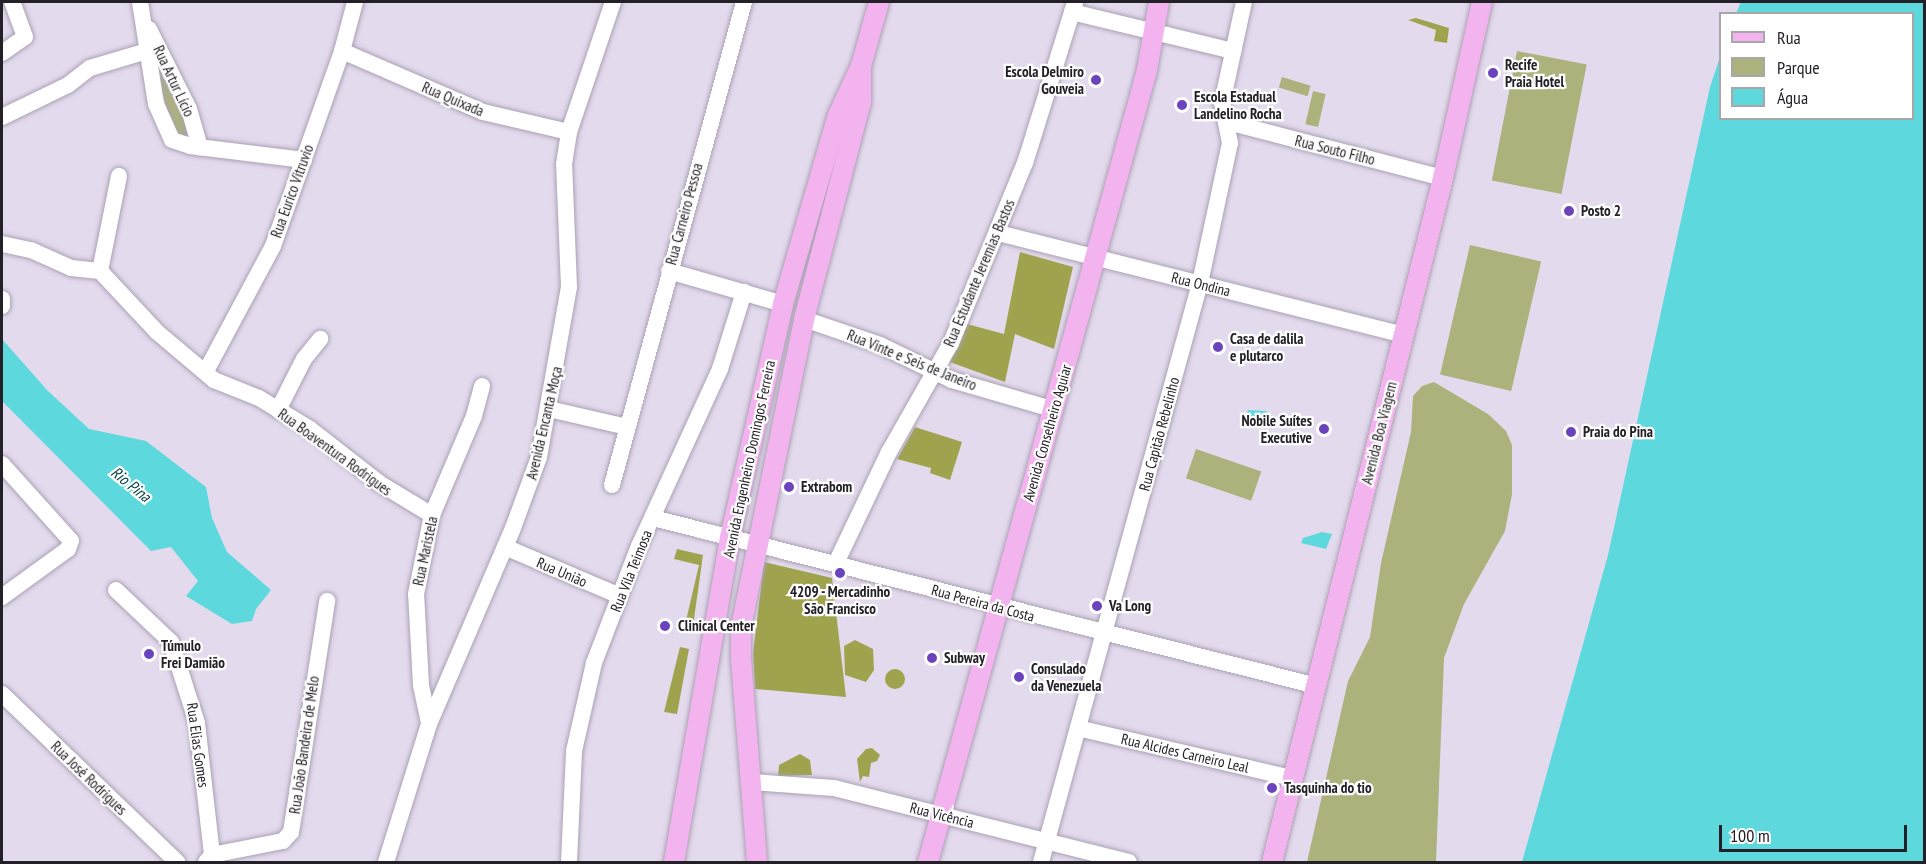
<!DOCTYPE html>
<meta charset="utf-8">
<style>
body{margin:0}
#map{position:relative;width:1926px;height:864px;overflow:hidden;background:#e4daed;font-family:"PT Sans Narrow",sans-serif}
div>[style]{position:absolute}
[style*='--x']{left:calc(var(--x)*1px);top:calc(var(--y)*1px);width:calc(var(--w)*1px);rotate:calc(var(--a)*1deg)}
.green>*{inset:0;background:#adb17b;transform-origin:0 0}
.forest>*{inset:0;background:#9fa34e}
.round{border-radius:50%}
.water>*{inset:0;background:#5dd9de}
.roads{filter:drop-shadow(0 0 2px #aba1b4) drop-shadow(0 0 2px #aba1b4)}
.minor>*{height:16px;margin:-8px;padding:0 8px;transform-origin:8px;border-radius:8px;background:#fff}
.major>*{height:20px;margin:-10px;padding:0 10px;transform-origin:10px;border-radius:10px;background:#f3b3ef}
.dots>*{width:16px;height:16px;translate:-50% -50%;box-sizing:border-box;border:3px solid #fff;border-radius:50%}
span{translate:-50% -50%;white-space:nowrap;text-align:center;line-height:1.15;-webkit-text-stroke:4.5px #fff;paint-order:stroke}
.poi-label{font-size:15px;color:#242027;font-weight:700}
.left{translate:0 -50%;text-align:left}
.right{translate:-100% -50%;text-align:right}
.street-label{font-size:15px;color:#242027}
.water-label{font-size:16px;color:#084345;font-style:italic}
.frame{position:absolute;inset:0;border:3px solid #242027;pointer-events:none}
.legend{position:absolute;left:1719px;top:12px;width:195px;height:108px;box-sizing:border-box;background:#fff;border:2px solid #a7a6a9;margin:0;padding:8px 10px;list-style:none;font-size:18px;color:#242027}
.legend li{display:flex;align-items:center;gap:12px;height:30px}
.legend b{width:30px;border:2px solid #a7a6a9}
.scale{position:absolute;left:1719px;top:825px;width:188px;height:27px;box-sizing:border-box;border:3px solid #242027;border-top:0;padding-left:8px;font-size:18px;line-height:21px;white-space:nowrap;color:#242027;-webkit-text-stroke:4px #fff;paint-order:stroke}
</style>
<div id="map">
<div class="green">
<div style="left:1517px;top:51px;width:71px;height:132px;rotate:11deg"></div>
<div style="clip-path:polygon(153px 53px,179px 97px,188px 136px,180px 136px,172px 129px)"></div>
<div style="left:1282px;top:77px;width:30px;height:11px;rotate:17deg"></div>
<div style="left:1313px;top:91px;width:13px;height:34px;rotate:13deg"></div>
<div style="left:1470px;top:245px;width:73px;height:133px;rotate:13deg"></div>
<div style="clip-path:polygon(1434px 382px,1488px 414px,1506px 431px,1512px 445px,1512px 494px,1505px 531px,1464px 604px,1444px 658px,1436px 862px,1307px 862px,1348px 681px,1370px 637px,1381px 563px,1411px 432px,1413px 396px,1422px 386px)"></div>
<div style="left:1196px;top:449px;width:69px;height:31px;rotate:19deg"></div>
</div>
<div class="forest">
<div style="clip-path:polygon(1416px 18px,1449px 28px,1447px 43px,1434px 41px,1436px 30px,1408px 20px)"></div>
<div style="clip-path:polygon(1020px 252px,1073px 267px,1054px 349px,1015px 334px,1005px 382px,947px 361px,967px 324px,1004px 334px)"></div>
<div style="clip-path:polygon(915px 427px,962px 442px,950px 480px,930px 473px,931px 468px,897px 459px)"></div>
<div style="clip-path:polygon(677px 549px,703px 555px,693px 626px,685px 625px,699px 565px,674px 559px)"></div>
<div style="clip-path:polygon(764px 562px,832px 578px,846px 697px,755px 689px,753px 653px)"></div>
<div style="clip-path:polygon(855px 640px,873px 649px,874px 670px,866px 682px,845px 675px,844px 646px)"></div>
<div style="clip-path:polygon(680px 647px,689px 649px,677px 714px,664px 712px)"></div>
<div class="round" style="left:885px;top:669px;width:20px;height:20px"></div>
<div style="clip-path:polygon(872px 748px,880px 755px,877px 761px,871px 763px,869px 777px,863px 776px,860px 782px,857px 759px,866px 749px)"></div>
<div style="clip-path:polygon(800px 754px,810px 760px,812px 775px,778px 776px,779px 765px)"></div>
</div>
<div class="water">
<div style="clip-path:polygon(1741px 2px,1924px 2px,1924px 862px,1522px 862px,1608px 555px,1710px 87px,1720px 57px,1720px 118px,1912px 118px,1912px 14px,1736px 13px)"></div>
<div style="clip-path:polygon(2px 339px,47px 390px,89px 429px,146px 441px,206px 487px,212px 518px,227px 552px,271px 590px,256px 609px,252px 621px,232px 624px,186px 596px,198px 581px,171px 547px,151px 551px,2px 401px)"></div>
<div style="clip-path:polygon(1248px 410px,1266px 411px,1275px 419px,1273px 424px,1246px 415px)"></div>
<div style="clip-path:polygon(1322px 532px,1332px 534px,1326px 549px,1301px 543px,1303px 538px)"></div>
</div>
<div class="roads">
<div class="minor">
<div style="--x:140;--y:2;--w:103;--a:81.1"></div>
<div style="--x:156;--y:104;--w:39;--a:66"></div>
<div style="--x:172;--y:140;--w:19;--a:18"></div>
<div style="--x:190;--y:146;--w:115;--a:7"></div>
<div style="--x:1072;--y:12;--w:166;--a:13.6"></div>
<div style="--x:149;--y:29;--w:89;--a:63.4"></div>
<div style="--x:189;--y:109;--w:40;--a:74"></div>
<div style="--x:342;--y:51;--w:154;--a:23.4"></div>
<div style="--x:483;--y:112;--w:88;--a:13.1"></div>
<div style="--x:2;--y:53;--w:28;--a:-35"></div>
<div style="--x:25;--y:37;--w:37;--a:-110"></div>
<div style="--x:2;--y:117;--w:73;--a:-25.9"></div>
<div style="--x:68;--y:85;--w:28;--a:-38"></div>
<div style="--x:90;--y:68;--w:59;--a:-16.6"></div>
<div style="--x:1228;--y:122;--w:222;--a:14.6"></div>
<div style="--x:998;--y:233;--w:419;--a:14.1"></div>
<div style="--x:2;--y:244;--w:30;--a:12"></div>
<div style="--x:31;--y:250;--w:44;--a:24.2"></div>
<div style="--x:71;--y:268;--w:29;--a:6"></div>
<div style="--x:100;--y:271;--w:83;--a:46.9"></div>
<div style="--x:157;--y:332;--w:75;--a:40.1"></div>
<div style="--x:214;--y:380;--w:48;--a:21.8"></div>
<div style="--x:259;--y:398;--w:60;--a:31.3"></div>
<div style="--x:310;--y:429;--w:88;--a:38"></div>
<div style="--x:379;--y:483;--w:62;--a:31.1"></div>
<div style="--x:100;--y:271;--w:97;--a:-78.7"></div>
<div style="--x:669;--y:271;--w:119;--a:16.1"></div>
<div style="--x:2;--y:299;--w:7;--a:90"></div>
<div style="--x:804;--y:319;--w:80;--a:18.9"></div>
<div style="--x:880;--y:345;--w:80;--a:25.9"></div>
<div style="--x:952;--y:380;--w:107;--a:16.2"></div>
<div style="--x:206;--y:371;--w:142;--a:-61.8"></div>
<div style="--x:273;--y:246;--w:207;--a:-70.5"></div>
<div style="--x:342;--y:51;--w:51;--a:-75.1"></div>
<div style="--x:549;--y:409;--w:80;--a:13"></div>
<div style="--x:278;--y:410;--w:57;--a:-63"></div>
<div style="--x:304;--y:359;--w:26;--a:-51"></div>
<div style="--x:2;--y:464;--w:103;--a:48.1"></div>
<div style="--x:71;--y:541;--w:9;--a:111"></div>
<div style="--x:68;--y:549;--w:82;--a:144"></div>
<div style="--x:612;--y:485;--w:501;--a:-74.71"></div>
<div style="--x:653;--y:518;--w:681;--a:14.2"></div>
<div style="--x:505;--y:547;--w:125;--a:23.1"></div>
<div style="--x:836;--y:563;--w:123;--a:-64.5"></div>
<div style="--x:889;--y:452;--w:125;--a:-60.4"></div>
<div style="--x:951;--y:343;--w:195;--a:-67.7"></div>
<div style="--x:1025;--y:163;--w:169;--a:-72.7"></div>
<div style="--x:116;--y:590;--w:76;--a:43.4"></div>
<div style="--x:171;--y:642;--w:85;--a:72.2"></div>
<div style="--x:197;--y:723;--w:133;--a:83.5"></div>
<div style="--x:2;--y:694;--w:243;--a:43.8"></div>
<div style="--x:429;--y:723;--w:39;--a:-102"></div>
<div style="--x:421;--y:685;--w:91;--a:-93.1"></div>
<div style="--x:416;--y:594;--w:81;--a:-78.6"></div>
<div style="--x:432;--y:515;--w:108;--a:-67"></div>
<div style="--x:474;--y:416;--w:31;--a:-75"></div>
<div style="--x:1078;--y:728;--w:220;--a:13.2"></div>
<div style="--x:752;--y:782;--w:82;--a:4.2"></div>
<div style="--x:834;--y:788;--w:304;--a:14.1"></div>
<div style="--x:206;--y:862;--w:9;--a:-49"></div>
<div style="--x:212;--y:855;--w:72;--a:-11.2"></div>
<div style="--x:283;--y:841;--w:12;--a:-48"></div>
<div style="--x:291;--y:832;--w:234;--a:-81.1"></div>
<div style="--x:386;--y:862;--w:145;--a:-72.7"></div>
<div style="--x:429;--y:724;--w:213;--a:-66.8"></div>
<div style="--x:513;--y:528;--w:76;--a:-69.9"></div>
<div style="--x:539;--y:457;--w:173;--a:-80"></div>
<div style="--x:569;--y:287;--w:123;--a:-92.3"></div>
<div style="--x:564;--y:164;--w:32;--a:-81"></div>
<div style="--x:569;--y:132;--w:137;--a:-71.3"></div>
<div style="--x:569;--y:862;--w:111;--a:-87.4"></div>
<div style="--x:574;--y:751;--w:90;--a:-77.2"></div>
<div style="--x:594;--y:663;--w:125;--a:-69"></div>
<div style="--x:639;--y:546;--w:195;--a:-65.4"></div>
<div style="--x:720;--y:369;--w:81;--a:-72.7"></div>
<div style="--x:1041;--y:862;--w:600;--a:-74.64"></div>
<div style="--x:1200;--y:283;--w:143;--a:-77.9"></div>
<div style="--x:1230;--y:143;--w:41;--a:-101.3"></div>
<div style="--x:1222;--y:103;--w:103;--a:-77.7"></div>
</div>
<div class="major">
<div style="--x:674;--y:862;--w:329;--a:-80.2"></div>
<div style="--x:730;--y:538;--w:240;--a:-77.2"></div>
<div style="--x:783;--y:304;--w:197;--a:-73.8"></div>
<div style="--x:838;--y:115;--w:54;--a:-64.9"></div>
<div style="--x:861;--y:66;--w:66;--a:-74.3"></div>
<div style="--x:757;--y:862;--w:203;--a:-94.5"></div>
<div style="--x:741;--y:660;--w:33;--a:-90"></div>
<div style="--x:741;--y:627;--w:314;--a:-78.4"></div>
<div style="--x:804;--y:319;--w:224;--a:-75.3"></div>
<div style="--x:861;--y:102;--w:33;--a:-90"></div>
<div style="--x:928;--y:862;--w:822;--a:-74.54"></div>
<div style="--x:1147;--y:70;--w:69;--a:-80"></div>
<div style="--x:1272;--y:862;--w:705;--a:-75.96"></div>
<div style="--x:1443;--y:178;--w:180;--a:-77.5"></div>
</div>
</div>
<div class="dots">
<div style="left:1493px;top:73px;background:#6b44bd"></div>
<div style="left:1096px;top:80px;background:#6b44bd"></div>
<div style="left:1182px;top:105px;background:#6b44bd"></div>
<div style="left:1569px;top:211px;background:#6b44bd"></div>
<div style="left:1218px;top:347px;background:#6b44bd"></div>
<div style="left:1324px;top:429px;background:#6b44bd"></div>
<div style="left:1571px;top:432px;background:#6b44bd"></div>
<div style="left:789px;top:487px;background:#6b44bd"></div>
<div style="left:840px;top:573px;background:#6b44bd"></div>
<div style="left:1097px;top:606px;background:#6b44bd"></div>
<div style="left:665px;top:626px;background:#6b44bd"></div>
<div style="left:149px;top:654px;background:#6b44bd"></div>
<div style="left:932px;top:658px;background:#6b44bd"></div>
<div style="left:1019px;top:677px;background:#6b44bd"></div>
<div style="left:1272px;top:788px;background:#6b44bd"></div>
</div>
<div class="poi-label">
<span class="left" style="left:1505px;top:73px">Recife<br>Praia Hotel</span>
<span class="right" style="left:1084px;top:80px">Escola Delmiro<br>Gouveia</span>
<span class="left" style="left:1194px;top:105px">Escola Estadual<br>Landelino Rocha</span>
<span class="left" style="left:1581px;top:211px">Posto 2</span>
<span class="left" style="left:1230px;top:347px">Casa de dalila<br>e plutarco</span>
<span class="right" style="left:1312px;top:429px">Nobile Suítes<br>Executive</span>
<span class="left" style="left:1583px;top:432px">Praia do Pina</span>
<span class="left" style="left:801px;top:487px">Extrabom</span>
<span style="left:840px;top:600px">4209 - Mercadinho<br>São Francisco</span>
<span class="left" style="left:1109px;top:606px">Va Long</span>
<span class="left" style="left:678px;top:626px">Clinical Center</span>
<span class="left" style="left:161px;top:654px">Túmulo<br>Frei Damião</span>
<span class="left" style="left:944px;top:658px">Subway</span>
<span class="left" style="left:1031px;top:677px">Consulado<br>da Venezuela</span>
<span class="left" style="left:1284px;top:788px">Tasquinha do tio</span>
</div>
<div class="street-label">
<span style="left:174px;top:81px;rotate:65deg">Rua Artur Lício</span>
<span style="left:453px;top:99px;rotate:23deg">Rua Quixada</span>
<span style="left:1335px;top:150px;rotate:14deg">Rua Souto Filho</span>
<span style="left:292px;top:191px;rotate:-70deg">Rua Eurico Vitruvio</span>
<span style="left:684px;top:214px;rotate:-75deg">Rua Carneiro Pessoa</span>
<span style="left:979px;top:273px;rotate:-67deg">Rua Estudante Jeremias Bastos</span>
<span style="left:1201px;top:284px;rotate:14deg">Rua Ondina</span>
<span style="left:912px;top:360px;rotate:22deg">Rua Vinte e Seis de Janeiro</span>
<span style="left:544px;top:423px;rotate:-77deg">Avenida Encanta Moça</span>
<span style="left:1047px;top:433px;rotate:-74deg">Avenida Conselheiro Aguiar</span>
<span style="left:1379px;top:433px;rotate:-76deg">Avenida Boa Viagem</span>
<span style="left:1159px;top:434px;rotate:-75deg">Rua Capitão Rebelinho</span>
<span style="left:335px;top:452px;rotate:36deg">Rua Boaventura Rodrigues</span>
<span style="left:749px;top:459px;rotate:-78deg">Avenida Engenheiro Domingos Ferreira</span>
<span style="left:425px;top:551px;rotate:-78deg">Rua Maristela</span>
<span style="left:631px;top:571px;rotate:-68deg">Rua Vila Teimosa</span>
<span style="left:562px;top:572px;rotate:23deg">Rua União</span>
<span style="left:983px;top:603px;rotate:15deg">Rua Pereira da Costa</span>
<span style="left:198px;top:745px;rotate:82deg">Rua Elias Gomes</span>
<span style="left:304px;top:745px;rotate:-82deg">Rua João Bandeira de Melo</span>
<span style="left:1185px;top:753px;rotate:13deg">Rua Alcides Carneiro Leal</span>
<span style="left:89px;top:778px;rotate:44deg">Rua José Rodrigues</span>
<span style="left:942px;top:815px;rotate:14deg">Rua Vicência</span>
</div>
<div class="water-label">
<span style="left:131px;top:484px;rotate:39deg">Rio Pina</span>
</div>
<div class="frame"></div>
<ul class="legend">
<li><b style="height:8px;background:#f3b3ef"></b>Rua</li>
<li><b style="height:16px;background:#adb17b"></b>Parque</li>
<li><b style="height:16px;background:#5dd9de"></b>Água</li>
</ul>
<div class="scale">100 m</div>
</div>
